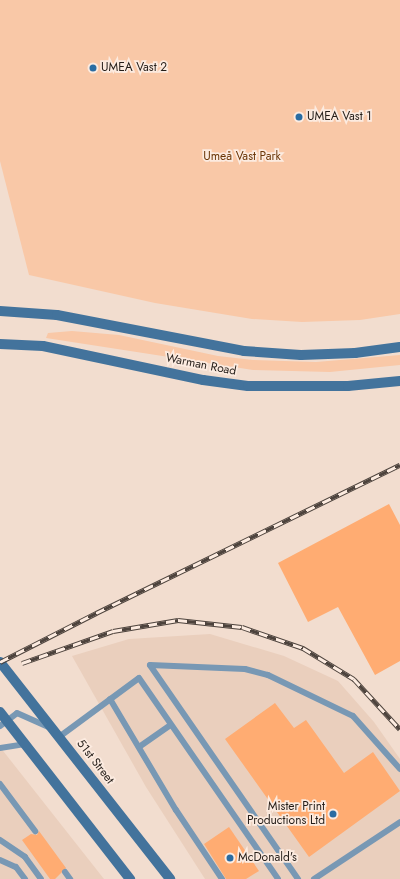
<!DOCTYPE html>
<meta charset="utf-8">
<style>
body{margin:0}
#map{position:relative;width:400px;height:879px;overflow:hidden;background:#f2ddcf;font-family:Jost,sans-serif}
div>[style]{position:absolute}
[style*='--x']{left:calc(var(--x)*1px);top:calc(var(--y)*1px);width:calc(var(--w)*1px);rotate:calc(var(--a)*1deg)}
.built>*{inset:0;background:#eacfbd}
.green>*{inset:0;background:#f9c8a7}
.building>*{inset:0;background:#ffac72}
.service>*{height:6px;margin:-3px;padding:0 3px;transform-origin:3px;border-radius:3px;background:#7898b4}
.secondary>*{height:10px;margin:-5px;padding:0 5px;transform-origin:5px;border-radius:5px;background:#43739c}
.rail>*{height:4.5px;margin-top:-2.25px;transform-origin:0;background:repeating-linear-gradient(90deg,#fcebe0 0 9px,#4d433d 0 18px);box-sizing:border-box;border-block:1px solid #4d433d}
.dots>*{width:11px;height:11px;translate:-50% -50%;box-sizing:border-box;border:2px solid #fcebe0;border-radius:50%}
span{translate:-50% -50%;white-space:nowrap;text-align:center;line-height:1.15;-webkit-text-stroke:3.5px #fcebe0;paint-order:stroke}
.poi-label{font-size:12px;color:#241d18}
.left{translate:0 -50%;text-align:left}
.right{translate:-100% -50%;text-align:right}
.park-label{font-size:12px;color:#6b3708}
.street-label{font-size:12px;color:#241d18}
</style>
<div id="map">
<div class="built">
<div style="clip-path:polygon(210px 634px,284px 656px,338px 681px,374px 722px,400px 759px,400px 879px,205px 879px,146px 787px,72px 656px,129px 639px)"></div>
<div style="clip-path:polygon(0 747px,104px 879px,0 879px)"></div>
</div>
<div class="green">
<div style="clip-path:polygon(0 0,400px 0,400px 314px,360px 320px,302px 322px,252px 319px,155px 303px,29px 275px,0 161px)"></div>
<div style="clip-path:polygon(72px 331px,119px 335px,218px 356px,253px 360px,316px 362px,400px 355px,400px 365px,330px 372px,253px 370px,46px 338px,48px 333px)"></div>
</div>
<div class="building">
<div style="clip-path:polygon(389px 504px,400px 525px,400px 661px,375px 675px,338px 607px,308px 622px,278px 563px)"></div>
<div style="clip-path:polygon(275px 703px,294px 728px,306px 720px,344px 773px,373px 752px,400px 791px,309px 857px,225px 739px)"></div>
<div style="clip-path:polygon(229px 827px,259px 871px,246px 879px,226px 879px,204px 844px)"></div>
<div style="clip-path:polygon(39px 831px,66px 868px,55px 879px,50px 879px,22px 840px,31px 834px,37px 835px)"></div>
</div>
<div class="service">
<div style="--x:110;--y:699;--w:129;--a:59.3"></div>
<div style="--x:176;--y:810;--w:83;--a:56.3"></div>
<div style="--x:0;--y:726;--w:21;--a:-37"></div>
<div style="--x:17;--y:713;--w:35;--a:24"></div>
<div style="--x:59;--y:737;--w:99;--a:-36.4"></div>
<div style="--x:139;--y:678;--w:244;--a:55.3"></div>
<div style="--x:139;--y:747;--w:38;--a:-35"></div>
<div style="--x:0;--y:748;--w:25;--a:-9"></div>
<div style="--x:0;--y:784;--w:59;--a:53.3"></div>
<div style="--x:0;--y:840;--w:30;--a:34"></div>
<div style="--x:25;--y:857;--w:27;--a:54"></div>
<div style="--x:0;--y:860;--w:17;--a:24"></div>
<div style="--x:16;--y:867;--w:15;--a:53"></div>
<div style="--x:65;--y:872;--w:9;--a:54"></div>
<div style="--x:298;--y:879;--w:260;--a:-124.7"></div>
<div style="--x:150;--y:665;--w:95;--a:2.4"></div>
<div style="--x:245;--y:669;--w:24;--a:15"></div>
<div style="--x:268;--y:675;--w:94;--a:25.8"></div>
<div style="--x:353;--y:716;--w:71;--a:48.4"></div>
<div style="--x:314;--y:879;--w:103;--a:-33.5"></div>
</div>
<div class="secondary">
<div style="--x:0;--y:311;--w:57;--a:4"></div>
<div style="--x:57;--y:315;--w:190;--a:10.9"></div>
<div style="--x:244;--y:351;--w:57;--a:4"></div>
<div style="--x:301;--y:355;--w:54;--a:-2.1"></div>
<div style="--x:355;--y:353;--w:45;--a:-7.6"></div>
<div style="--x:0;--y:344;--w:43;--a:2.7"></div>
<div style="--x:43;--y:346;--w:164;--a:12"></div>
<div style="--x:203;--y:380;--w:45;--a:7.6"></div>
<div style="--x:248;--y:386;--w:100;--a:0"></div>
<div style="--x:348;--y:386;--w:52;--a:-5.5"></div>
<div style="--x:0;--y:662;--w:276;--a:51.9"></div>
<div style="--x:0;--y:712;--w:212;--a:52.1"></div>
</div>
<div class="rail">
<div style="--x:0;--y:662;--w:108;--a:-27"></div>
<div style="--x:96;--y:613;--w:338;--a:-26"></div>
<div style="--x:22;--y:663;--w:96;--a:-19.4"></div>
<div style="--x:113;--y:631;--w:66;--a:-9.6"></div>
<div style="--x:178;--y:620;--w:64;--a:6.2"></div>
<div style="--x:242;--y:627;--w:65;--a:19"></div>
<div style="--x:303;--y:648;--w:60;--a:31.3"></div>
<div style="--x:354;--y:679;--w:68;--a:47.4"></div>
</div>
<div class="dots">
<div style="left:93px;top:68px;background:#2a6ca2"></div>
<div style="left:299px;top:117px;background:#2a6ca2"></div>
<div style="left:333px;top:814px;background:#2a6ca2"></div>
<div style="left:230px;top:858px;background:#2a6ca2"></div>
</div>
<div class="poi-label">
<span class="left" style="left:101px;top:68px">UMEA Vast 2</span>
<span class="left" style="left:307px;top:117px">UMEA Vast 1</span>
<span class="right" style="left:325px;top:814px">Mister Print<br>Productions Ltd</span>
<span class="left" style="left:238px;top:858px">McDonald's</span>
</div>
<div class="park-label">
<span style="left:242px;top:157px">Umeå Vast Park</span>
</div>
<div class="street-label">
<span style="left:201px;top:365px;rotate:11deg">Warman Road</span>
<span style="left:95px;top:762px;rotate:52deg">51st Street</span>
</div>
</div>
